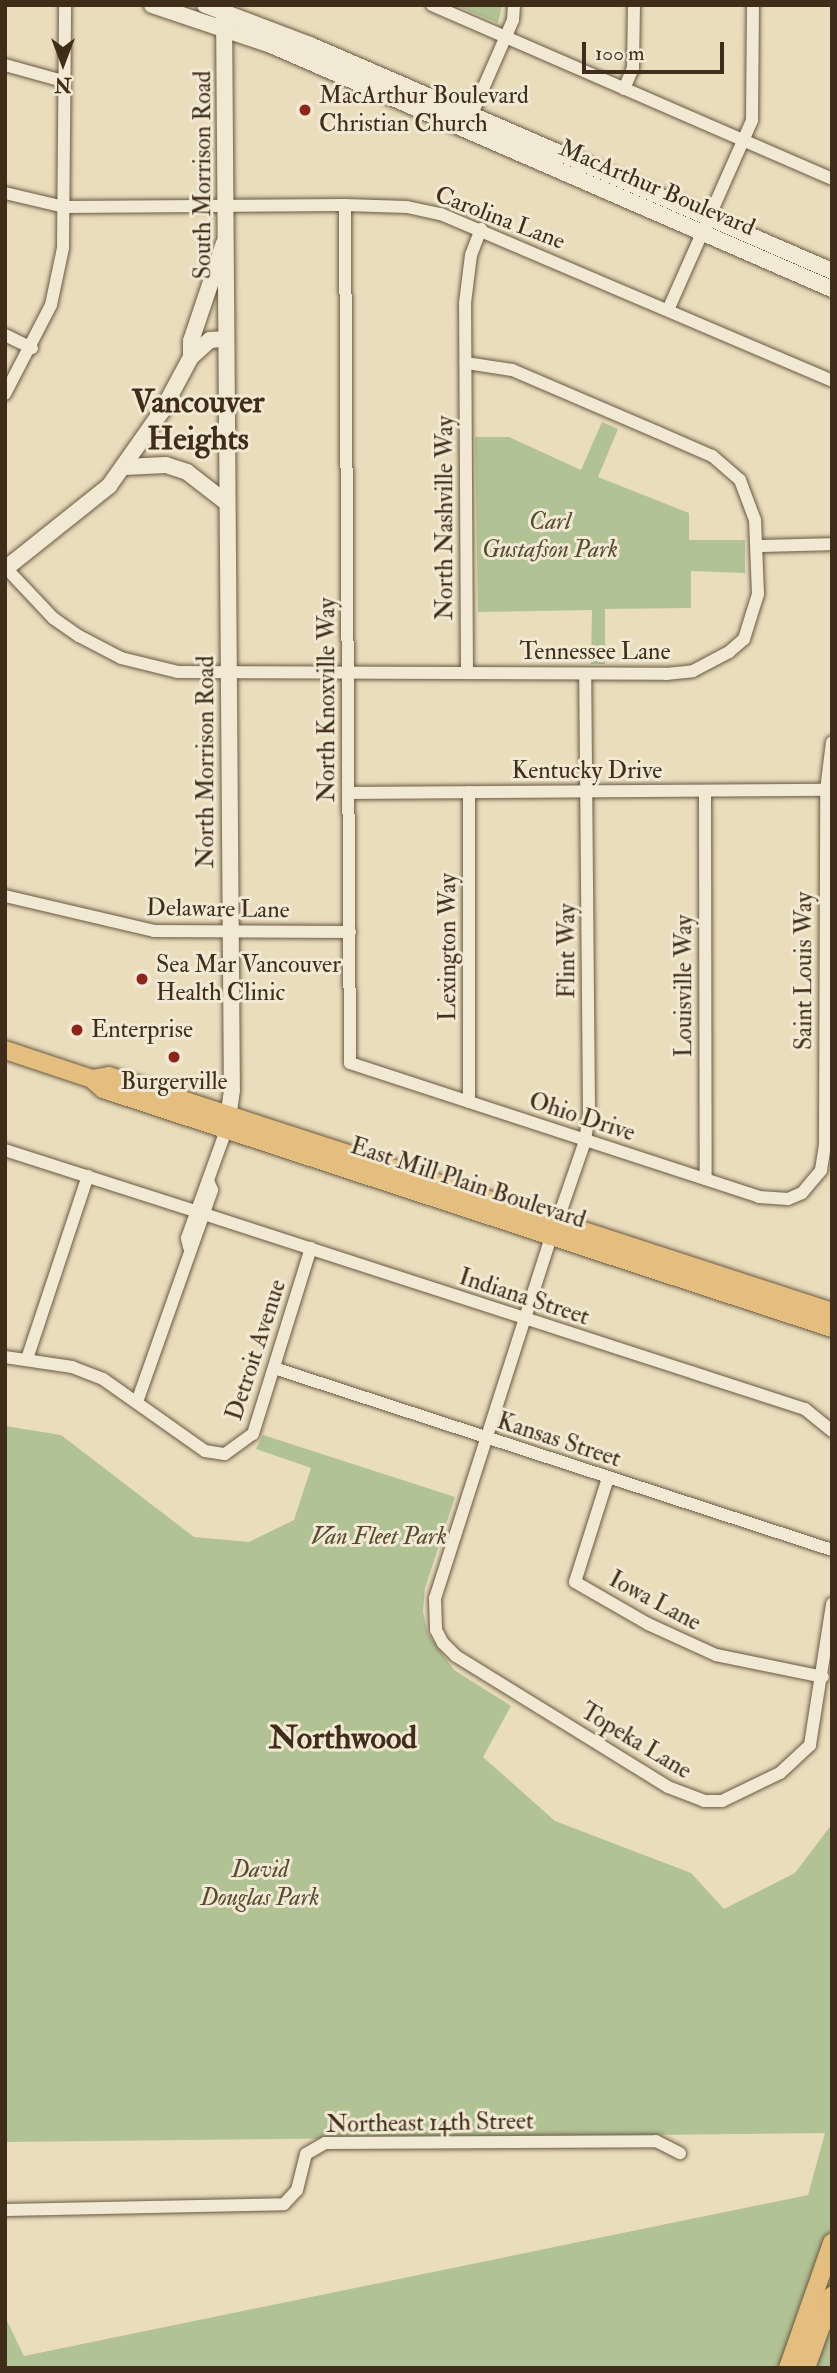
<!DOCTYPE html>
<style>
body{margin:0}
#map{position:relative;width:837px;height:2373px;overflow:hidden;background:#e9ddbc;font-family:"IM FELL Double Pica",serif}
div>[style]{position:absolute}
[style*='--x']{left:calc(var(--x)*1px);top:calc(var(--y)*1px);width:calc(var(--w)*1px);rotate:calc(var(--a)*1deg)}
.green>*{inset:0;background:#b1c294}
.roads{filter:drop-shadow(0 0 2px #6a5942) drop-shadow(0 0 2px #6a5942)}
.street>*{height:12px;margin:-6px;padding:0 6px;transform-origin:6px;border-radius:6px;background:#f1e9d3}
.secondary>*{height:16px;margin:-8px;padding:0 8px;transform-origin:8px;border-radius:8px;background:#f1e9d3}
.primary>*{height:18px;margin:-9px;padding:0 9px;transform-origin:9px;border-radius:9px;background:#e4be7e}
.dots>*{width:19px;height:19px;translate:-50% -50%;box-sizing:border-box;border:4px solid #f1e9d3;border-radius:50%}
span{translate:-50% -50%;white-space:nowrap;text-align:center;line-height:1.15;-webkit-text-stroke:6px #f1e9d3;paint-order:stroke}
.poi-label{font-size:24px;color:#402d19}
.left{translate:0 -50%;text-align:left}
.street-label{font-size:24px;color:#402d19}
.park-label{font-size:24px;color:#574b32;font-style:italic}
.district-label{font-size:32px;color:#402d19;font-weight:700}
.frame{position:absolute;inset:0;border:7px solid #402d19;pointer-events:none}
.north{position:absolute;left:28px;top:28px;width:70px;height:70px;-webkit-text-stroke:5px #f1e9d3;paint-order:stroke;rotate:180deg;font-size:19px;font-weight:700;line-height:28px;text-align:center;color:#402d19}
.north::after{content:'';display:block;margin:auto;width:24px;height:32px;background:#402d19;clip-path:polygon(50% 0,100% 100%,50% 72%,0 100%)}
.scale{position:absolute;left:582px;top:42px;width:142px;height:32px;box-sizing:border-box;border:4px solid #402d19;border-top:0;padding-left:9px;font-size:21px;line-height:24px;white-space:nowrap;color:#402d19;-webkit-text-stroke:5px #f1e9d3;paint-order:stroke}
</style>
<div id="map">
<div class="green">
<div style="clip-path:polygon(455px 5px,502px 5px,498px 23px)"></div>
<div style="clip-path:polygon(602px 422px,618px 429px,598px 477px,689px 513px,689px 540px,745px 540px,745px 573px,691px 571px,691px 608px,605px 609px,605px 664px,591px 664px,592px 610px,478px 612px,475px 437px,509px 437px,581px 470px)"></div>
<div style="clip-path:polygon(5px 1426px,61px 1435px,194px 1537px,249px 1542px,294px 1520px,311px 1468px,256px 1449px,263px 1435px,455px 1497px,425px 1588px,423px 1611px,428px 1634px,454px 1670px,511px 1706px,483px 1757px,555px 1821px,691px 1873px,724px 1909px,795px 1873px,832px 1824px,832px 2368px,5px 2368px,5px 2317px,24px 2356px,808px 2195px,825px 2133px,5px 2142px)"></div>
</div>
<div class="roads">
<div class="street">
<div style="--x:432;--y:5;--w:436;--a:23.5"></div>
<div style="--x:5;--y:65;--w:60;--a:15.4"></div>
<div style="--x:624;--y:89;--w:23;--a:-67"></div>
<div style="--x:633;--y:68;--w:63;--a:-89.1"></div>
<div style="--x:468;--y:123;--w:112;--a:-66.4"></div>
<div style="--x:513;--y:20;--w:15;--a:-86"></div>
<div style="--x:5;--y:193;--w:61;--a:13.3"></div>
<div style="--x:64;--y:207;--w:281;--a:-0.4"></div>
<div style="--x:345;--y:205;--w:62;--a:1.8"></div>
<div style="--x:407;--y:207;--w:35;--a:12"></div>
<div style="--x:441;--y:214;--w:425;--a:23.1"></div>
<div style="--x:345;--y:205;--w:858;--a:89.67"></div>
<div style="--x:350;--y:1063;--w:430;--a:18.1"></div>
<div style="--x:759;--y:1197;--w:29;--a:4"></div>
<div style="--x:788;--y:1199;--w:15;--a:-23"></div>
<div style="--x:802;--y:1193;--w:30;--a:-50"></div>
<div style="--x:821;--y:1170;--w:24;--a:-81"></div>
<div style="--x:825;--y:1146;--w:356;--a:-89.8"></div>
<div style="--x:826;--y:790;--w:48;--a:-82.9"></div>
<div style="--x:668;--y:310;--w:208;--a:-66.1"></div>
<div style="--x:752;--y:120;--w:115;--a:-89.5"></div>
<div style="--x:5;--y:335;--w:30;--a:26"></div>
<div style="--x:5;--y:394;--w:100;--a:-62.7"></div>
<div style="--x:51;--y:305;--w:58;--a:-78.1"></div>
<div style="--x:63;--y:248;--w:243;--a:-89.5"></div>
<div style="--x:758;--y:546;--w:74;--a:-1.5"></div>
<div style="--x:5;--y:567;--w:70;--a:46.7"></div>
<div style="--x:53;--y:618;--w:32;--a:35"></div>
<div style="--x:79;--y:636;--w:47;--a:27.6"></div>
<div style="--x:121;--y:658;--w:59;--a:13.8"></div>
<div style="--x:178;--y:672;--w:488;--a:0.2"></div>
<div style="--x:666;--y:674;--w:27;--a:-6"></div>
<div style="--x:693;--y:671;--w:41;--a:-27.8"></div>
<div style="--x:729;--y:652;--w:20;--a:-41"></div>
<div style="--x:744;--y:639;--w:47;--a:-72.7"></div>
<div style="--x:758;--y:594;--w:74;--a:-92.3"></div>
<div style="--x:755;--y:520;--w:43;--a:-110.6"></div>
<div style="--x:740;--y:480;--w:37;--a:-139"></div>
<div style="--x:712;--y:456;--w:60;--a:-156.4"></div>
<div style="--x:657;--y:432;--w:158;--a:-156.8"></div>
<div style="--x:512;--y:370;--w:47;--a:-171.3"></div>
<div style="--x:467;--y:673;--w:370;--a:-90.3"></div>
<div style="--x:465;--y:303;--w:48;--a:-82.9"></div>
<div style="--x:471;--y:255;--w:28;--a:-69"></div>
<div style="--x:469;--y:792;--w:310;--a:90"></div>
<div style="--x:705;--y:792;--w:387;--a:89.9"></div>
<div style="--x:349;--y:793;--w:477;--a:-0.4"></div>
<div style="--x:5;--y:896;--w:153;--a:13.2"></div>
<div style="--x:154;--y:931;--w:196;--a:0.3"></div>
<div style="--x:5;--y:1150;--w:200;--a:17.8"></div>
<div style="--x:204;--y:1214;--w:632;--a:17.98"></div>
<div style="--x:805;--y:1409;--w:35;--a:39"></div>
<div style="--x:557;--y:1222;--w:86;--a:-70.9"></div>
<div style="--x:585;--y:1141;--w:29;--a:-82"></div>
<div style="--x:589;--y:1112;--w:438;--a:-90.5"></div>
<div style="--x:551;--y:1237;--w:380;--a:107.8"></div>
<div style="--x:435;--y:1599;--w:31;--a:88"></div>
<div style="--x:436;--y:1630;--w:15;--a:62"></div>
<div style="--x:443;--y:1643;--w:18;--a:45"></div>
<div style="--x:456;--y:1656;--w:249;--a:31.7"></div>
<div style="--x:668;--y:1787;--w:39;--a:21"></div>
<div style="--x:704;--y:1801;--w:18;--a:0"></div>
<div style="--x:722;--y:1801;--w:64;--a:-25.8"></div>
<div style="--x:780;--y:1773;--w:41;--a:-43"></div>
<div style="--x:810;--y:1745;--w:143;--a:-81.1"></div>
<div style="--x:189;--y:1247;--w:9;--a:-103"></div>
<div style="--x:187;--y:1238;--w:115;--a:-70.1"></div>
<div style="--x:5;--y:1357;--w:68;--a:8.5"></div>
<div style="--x:72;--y:1367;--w:33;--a:21"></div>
<div style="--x:103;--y:1379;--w:125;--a:35.2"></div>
<div style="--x:205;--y:1451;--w:20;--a:9"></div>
<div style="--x:225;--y:1454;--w:34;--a:-36"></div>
<div style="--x:253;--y:1434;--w:195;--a:-72.7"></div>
<div style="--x:27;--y:1359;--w:193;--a:-71.6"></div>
<div style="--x:274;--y:1368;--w:587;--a:18.06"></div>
<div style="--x:137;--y:1402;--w:225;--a:-70.5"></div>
<div style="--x:212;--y:1190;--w:8;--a:-113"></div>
<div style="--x:608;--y:1478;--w:109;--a:107.6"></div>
<div style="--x:575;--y:1582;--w:84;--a:29.9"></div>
<div style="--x:648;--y:1624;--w:75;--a:24.5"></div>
<div style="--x:716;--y:1655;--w:109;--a:11.6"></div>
<div style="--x:5;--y:2210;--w:279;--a:-1.2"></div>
<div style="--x:284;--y:2204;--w:19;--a:-47"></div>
<div style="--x:297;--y:2190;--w:37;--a:-76"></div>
<div style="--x:306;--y:2154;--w:22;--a:-30"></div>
<div style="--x:325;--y:2143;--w:331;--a:-0.3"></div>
<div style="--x:656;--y:2141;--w:27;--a:27"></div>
</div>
<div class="secondary">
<div style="--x:152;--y:5;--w:126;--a:18.6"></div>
<div style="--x:271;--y:45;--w:612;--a:23.51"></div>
<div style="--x:205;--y:5;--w:112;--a:20.9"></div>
<div style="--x:310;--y:45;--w:569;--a:23.41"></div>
<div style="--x:224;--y:11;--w:1079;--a:89.58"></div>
<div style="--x:232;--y:1090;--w:37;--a:98"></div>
<div style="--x:191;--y:357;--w:16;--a:-90"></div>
<div style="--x:191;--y:341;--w:103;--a:-71.4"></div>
<div style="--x:125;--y:467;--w:41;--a:-2.8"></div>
<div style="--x:166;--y:465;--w:22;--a:18"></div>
<div style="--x:187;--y:472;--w:51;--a:37.8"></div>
<div style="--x:5;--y:569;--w:133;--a:-38.6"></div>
<div style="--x:109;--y:486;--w:92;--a:-54.8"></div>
<div style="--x:162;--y:411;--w:61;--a:-61.8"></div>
<div style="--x:191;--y:357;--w:25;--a:-42"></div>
<div style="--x:210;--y:340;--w:16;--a:-4"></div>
</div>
<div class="primary">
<div style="--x:5;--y:1050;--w:92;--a:18.4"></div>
<div style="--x:92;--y:1079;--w:15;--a:42"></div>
<div style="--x:103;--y:1089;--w:767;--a:18.15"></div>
<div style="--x:92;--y:1079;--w:17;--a:-10"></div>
<div style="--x:109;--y:1076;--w:761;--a:18.08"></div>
<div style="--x:788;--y:2368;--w:133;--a:-70.6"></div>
<div style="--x:806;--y:2368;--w:77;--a:-70.1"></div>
</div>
</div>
<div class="dots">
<div style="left:305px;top:110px;background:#8f2418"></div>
<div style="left:142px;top:979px;background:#8f2418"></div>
<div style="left:77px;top:1030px;background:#8f2418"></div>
<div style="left:174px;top:1057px;background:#8f2418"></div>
</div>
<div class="poi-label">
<span class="left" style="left:319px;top:110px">MacArthur Boulevard<br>Christian Church</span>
<span class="left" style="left:156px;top:979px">Sea Mar Vancouver<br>Health Clinic</span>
<span class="left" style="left:91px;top:1030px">Enterprise</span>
<span style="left:174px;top:1082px">Burgerville</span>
</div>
<div class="street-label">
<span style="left:203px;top:175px;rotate:-90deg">South Morrison Road</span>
<span style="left:657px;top:188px;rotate:23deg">MacArthur Boulevard</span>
<span style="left:500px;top:218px;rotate:21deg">Carolina Lane</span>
<span style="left:445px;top:518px;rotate:-90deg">North Nashville Way</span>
<span style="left:595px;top:652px">Tennessee Lane</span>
<span style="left:327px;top:700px;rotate:-90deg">North Knoxville Way</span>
<span style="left:206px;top:762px;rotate:-90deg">North Morrison Road</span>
<span style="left:587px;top:771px">Kentucky Drive</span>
<span style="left:218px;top:909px;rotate:1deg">Delaware Lane</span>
<span style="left:448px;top:947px;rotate:-90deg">Lexington Way</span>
<span style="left:567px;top:951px;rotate:-90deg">Flint Way</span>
<span style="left:804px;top:971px;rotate:-90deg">Saint Louis Way</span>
<span style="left:684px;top:986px;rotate:-90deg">Louisville Way</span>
<span style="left:582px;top:1117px;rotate:18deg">Ohio Drive</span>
<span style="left:468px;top:1183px;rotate:18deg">East Mill Plain Boulevard</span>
<span style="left:524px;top:1297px;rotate:18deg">Indiana Street</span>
<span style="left:256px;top:1350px;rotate:-72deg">Detroit Avenue</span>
<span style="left:559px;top:1440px;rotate:18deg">Kansas Street</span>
<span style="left:655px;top:1601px;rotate:28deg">Iowa Lane</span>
<span style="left:636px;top:1741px;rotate:31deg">Topeka Lane</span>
<span style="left:430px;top:2123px;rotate:-1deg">Northeast 14th Street</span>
</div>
<div class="park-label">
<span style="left:550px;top:536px">Carl<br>Gustafson Park</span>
<span style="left:379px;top:1537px">Van Fleet Park</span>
<span style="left:260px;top:1884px">David<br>Douglas Park</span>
</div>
<div class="district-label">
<span style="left:198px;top:421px">Vancouver<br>Heights</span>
<span style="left:343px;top:1738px">Northwood</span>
</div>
<div class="frame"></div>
<div class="north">N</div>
<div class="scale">100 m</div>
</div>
